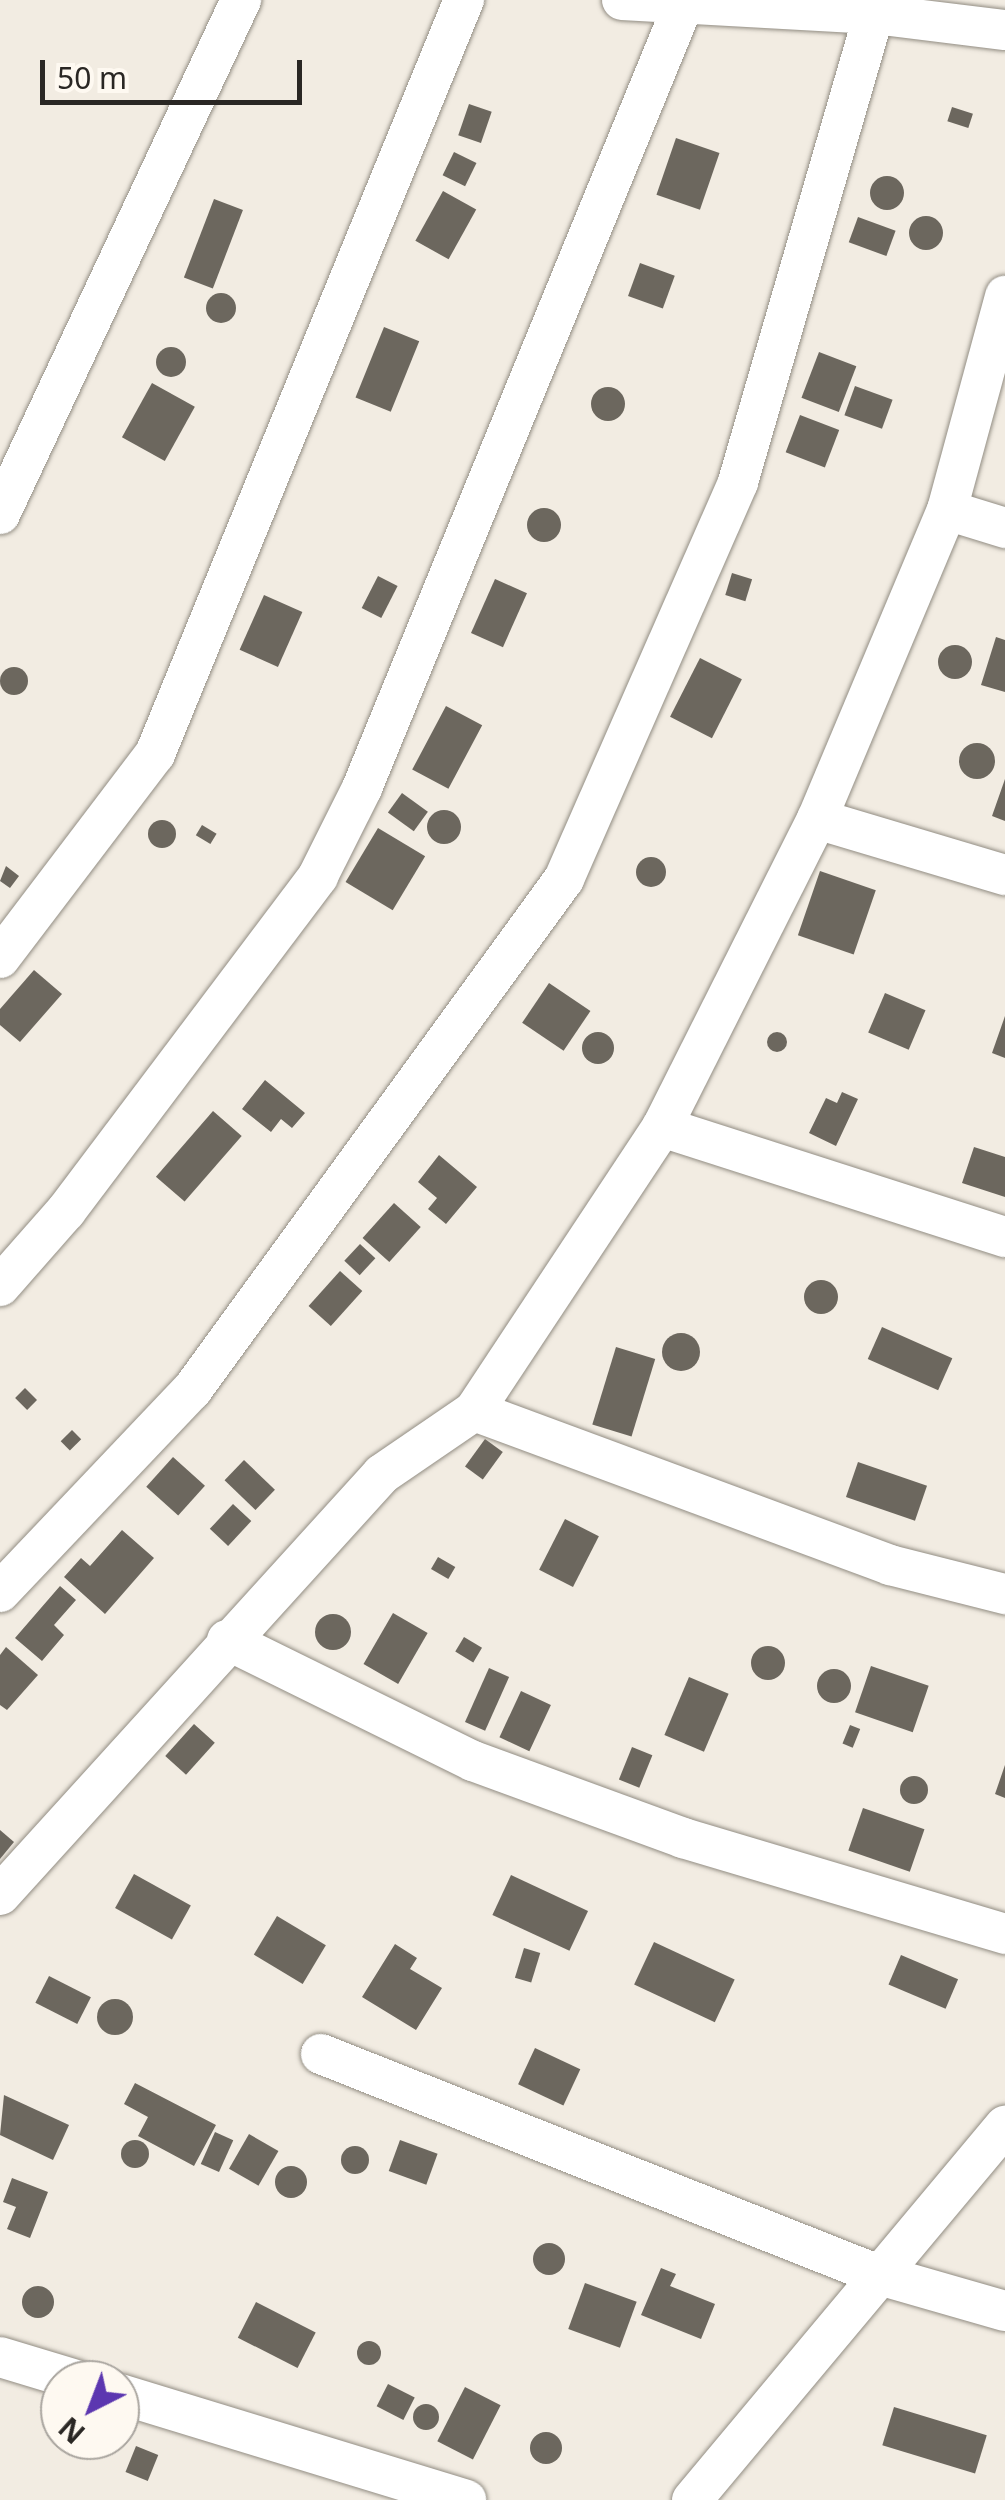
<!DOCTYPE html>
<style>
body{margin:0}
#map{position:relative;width:1005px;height:2500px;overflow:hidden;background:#f2ece2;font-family:"Noto Sans",sans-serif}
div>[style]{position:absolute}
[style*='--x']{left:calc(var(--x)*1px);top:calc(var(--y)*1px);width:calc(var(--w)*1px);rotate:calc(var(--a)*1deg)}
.building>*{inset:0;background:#6c675e;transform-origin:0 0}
.round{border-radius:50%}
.roads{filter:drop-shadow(0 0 2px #928d83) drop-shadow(0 0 2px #928d83)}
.street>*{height:40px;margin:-20px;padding:0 20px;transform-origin:20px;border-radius:20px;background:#fff}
span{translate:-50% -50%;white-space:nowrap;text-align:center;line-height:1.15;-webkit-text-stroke:10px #fef9f1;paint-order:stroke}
.north{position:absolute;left:40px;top:2360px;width:100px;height:100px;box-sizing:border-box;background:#fef9f1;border:2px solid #a9a59f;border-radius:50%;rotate:222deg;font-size:28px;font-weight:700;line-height:40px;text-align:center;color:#2a2724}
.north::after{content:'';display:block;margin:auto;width:35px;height:45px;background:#5c37b0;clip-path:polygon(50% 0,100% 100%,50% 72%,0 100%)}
.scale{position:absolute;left:40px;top:60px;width:262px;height:45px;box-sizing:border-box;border:5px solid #2a2724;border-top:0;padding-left:12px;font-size:30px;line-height:35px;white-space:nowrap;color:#2a2724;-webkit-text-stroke:8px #fef9f1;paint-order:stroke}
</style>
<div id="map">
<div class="building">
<div style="left:469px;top:104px;width:24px;height:33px;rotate:19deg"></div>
<div style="left:952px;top:107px;width:22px;height:15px;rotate:18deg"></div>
<div style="left:676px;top:138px;width:46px;height:60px;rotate:19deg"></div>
<div style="left:454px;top:152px;width:25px;height:26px;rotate:26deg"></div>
<div class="round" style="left:870px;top:176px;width:34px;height:34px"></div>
<div style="left:443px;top:191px;width:38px;height:57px;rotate:29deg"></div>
<div style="left:214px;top:199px;width:31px;height:84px;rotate:21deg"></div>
<div class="round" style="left:909px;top:216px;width:34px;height:34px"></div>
<div style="left:858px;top:217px;width:40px;height:27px;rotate:20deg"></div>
<div style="left:640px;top:263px;width:37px;height:35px;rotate:20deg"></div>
<div class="round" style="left:206px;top:293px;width:30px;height:30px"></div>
<div style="left:384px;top:327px;width:38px;height:76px;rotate:22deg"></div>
<div class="round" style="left:156px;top:347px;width:30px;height:30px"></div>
<div style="left:819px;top:352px;width:40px;height:49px;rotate:21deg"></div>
<div style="left:152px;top:383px;width:49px;height:62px;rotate:29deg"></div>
<div style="left:855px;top:386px;width:40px;height:31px;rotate:20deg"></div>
<div class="round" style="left:591px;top:387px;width:34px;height:34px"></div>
<div style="left:800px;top:415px;width:42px;height:40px;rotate:21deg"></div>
<div class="round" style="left:527px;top:508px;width:34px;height:34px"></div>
<div style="left:732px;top:573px;width:21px;height:23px;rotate:17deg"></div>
<div style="left:378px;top:576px;width:22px;height:36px;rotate:27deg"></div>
<div style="left:495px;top:579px;width:35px;height:59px;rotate:24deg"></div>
<div style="left:264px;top:595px;width:42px;height:60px;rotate:24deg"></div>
<div style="clip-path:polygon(996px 637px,1005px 640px,1005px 692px,981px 685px)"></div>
<div class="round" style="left:938px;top:645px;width:34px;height:34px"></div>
<div style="left:700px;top:658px;width:47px;height:66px;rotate:27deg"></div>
<div class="round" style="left:0;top:667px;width:28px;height:28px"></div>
<div style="left:446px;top:706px;width:41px;height:72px;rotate:28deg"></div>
<div class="round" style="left:959px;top:743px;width:36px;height:36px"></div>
<div style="clip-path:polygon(1005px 779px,1005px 821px,992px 816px)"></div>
<div style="left:402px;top:793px;width:32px;height:24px;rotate:36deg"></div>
<div class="round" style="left:427px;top:810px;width:34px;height:34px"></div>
<div class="round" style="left:148px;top:820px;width:28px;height:28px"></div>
<div style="left:202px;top:825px;width:17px;height:12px;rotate:31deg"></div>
<div style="left:378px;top:828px;width:55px;height:63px;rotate:31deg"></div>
<div class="round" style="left:636px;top:857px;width:30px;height:30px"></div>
<div style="clip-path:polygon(6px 866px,19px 876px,10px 888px,0 881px)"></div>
<div style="left:820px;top:871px;width:59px;height:68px;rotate:19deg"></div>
<div style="clip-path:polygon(34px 970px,62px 994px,20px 1042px,0 1025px,0 1009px)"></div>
<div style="left:549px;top:983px;width:50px;height:48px;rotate:34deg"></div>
<div style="left:885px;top:993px;width:44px;height:43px;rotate:23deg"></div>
<div style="clip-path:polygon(1005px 1016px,1005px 1058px,992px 1053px)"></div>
<div class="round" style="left:582px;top:1032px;width:32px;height:32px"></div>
<div class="round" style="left:767px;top:1032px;width:20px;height:20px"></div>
<div style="clip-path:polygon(265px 1080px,305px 1113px,292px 1128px,281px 1119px,271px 1132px,242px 1109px)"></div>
<div style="clip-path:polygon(842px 1092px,858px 1099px,836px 1146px,809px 1133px,826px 1098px,837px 1103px)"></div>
<div style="left:213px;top:1111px;width:38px;height:87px;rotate:41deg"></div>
<div style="clip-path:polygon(974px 1147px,1005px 1157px,1005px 1197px,962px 1183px)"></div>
<div style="clip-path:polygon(439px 1155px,477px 1187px,446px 1224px,428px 1209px,437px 1198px,418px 1182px)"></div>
<div style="left:394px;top:1203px;width:36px;height:47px;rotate:42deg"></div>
<div style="left:360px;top:1244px;width:21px;height:23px;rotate:43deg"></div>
<div style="left:340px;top:1271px;width:30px;height:47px;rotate:42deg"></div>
<div class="round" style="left:804px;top:1280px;width:34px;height:34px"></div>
<div style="left:882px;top:1327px;width:77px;height:35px;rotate:24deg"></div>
<div class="round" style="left:662px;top:1333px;width:38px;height:38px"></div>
<div style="left:616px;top:1347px;width:41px;height:81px;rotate:17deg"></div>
<div style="left:25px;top:1388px;width:17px;height:14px;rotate:45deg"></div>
<div style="left:72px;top:1430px;width:13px;height:16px;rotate:45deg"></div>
<div style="left:485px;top:1439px;width:22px;height:34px;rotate:36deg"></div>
<div style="left:173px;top:1457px;width:43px;height:40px;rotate:42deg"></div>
<div style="left:244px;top:1460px;width:43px;height:28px;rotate:44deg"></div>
<div style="left:858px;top:1462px;width:73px;height:37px;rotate:19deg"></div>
<div style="left:233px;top:1504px;width:25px;height:34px;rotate:43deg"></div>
<div style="left:565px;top:1519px;width:38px;height:57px;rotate:27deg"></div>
<div style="clip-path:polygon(122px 1530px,154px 1558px,105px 1614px,64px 1577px,81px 1558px,90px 1566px)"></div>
<div style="left:438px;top:1557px;width:20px;height:14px;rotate:30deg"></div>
<div style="clip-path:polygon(60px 1586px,76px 1600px,54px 1625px,64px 1635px,42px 1661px,15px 1638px)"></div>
<div style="left:393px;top:1613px;width:40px;height:59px;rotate:30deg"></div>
<div class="round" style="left:315px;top:1614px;width:36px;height:36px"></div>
<div style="left:464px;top:1637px;width:21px;height:17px;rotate:31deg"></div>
<div class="round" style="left:751px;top:1646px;width:34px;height:34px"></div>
<div style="clip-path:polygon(6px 1647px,38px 1675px,7px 1710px,0 1705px,0 1655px)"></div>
<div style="left:871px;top:1666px;width:61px;height:49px;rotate:19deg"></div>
<div style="left:489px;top:1668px;width:22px;height:59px;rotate:24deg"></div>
<div class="round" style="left:817px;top:1669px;width:34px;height:34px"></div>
<div style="left:689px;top:1677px;width:43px;height:63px;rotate:23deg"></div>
<div style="left:521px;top:1691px;width:33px;height:51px;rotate:25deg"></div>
<div style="left:194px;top:1724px;width:28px;height:43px;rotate:42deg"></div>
<div style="left:850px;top:1725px;width:11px;height:20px;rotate:22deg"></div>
<div style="left:632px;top:1747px;width:22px;height:35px;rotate:22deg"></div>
<div style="clip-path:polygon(1005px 1765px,1005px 1798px,995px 1794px)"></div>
<div class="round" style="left:900px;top:1776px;width:28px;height:28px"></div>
<div style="left:863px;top:1808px;width:65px;height:45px;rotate:19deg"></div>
<div style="clip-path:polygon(0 1830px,14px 1842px,0 1859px)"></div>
<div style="left:134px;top:1874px;width:65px;height:39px;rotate:29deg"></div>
<div style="left:511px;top:1875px;width:85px;height:44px;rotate:25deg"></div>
<div style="left:277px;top:1916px;width:57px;height:45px;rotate:31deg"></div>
<div style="left:654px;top:1942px;width:89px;height:47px;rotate:25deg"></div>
<div style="clip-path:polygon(395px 1944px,417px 1958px,410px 1969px,442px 1988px,416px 2030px,362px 1997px)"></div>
<div style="left:524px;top:1948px;width:17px;height:31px;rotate:17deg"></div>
<div style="left:901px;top:1955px;width:62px;height:32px;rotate:23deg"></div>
<div style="left:49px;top:1976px;width:47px;height:30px;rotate:27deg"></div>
<div class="round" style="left:97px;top:1999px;width:36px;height:36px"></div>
<div style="left:535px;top:2048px;width:50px;height:40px;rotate:25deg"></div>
<div style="clip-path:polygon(135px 2083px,216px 2125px,194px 2166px,138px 2136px,148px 2117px,124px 2104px)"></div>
<div style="clip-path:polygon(4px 2095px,69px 2125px,53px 2160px,0 2135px)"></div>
<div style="left:215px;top:2132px;width:20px;height:35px;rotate:24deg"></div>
<div style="left:249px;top:2134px;width:34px;height:40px;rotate:30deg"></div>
<div style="left:400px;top:2140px;width:40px;height:33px;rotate:20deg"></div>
<div class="round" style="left:121px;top:2140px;width:28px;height:28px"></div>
<div class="round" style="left:341px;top:2146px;width:28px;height:28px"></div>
<div class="round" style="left:275px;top:2166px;width:32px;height:32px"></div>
<div style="clip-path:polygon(12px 2178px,48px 2192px,30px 2238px,7px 2229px,16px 2207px,3px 2202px)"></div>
<div class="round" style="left:533px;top:2243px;width:32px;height:32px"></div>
<div style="clip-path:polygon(661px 2268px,676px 2274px,670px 2286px,715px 2304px,701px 2339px,641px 2315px)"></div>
<div style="left:585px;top:2283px;width:55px;height:49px;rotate:20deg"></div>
<div class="round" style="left:22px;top:2286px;width:32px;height:32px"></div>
<div style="left:256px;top:2302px;width:67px;height:40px;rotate:27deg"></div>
<div class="round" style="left:357px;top:2341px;width:24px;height:24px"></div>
<div style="left:388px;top:2384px;width:30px;height:25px;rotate:27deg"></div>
<div style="left:465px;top:2387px;width:40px;height:61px;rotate:27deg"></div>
<div class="round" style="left:413px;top:2404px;width:26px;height:26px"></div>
<div style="left:894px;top:2407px;width:97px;height:40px;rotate:17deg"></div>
<div class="round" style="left:530px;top:2432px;width:32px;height:32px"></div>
<div style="left:136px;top:2446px;width:24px;height:28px;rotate:22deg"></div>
</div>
<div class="roads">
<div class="street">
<div style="--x:622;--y:0;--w:252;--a:3.2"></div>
<div style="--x:874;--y:14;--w:132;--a:7"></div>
<div style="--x:947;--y:510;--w:61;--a:17.2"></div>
<div style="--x:0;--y:514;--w:568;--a:-64.88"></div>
<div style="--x:817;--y:819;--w:196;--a:16.6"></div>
<div style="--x:0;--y:958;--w:256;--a:-52.8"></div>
<div style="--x:155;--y:754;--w:815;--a:-67.72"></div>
<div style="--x:662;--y:1127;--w:360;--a:17.8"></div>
<div style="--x:0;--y:1286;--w:100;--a:-48.7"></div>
<div style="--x:66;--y:1211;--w:419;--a:-53"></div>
<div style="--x:318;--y:876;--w:98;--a:-63.4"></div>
<div style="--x:362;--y:788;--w:848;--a:-67.7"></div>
<div style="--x:474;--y:1411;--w:444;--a:20.3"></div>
<div style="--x:890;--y:1565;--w:119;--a:14.2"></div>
<div style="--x:0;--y:1592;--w:279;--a:-46.5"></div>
<div style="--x:192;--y:1390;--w:632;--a:-53.95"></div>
<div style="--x:564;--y:879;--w:433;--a:-66.3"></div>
<div style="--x:738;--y:482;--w:487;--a:-73.8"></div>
<div style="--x:227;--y:1640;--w:274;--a:26.2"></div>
<div style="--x:473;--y:1761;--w:224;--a:20.1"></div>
<div style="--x:683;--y:1838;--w:336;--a:16.6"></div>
<div style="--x:0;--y:1895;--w:568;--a:-47.78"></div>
<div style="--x:382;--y:1474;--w:112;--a:-34.4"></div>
<div style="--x:474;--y:1411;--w:341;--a:-56.5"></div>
<div style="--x:662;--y:1127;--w:345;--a:-63.3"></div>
<div style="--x:817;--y:819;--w:335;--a:-67.2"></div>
<div style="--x:947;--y:510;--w:222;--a:-74.8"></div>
<div style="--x:321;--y:2054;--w:597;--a:21.62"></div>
<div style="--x:876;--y:2274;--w:134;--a:16"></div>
<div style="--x:0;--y:2357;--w:79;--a:16.8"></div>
<div style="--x:120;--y:2394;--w:362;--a:17"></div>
<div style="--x:692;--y:2500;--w:488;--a:-50.1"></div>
</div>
</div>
<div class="north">N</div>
<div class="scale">50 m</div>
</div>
